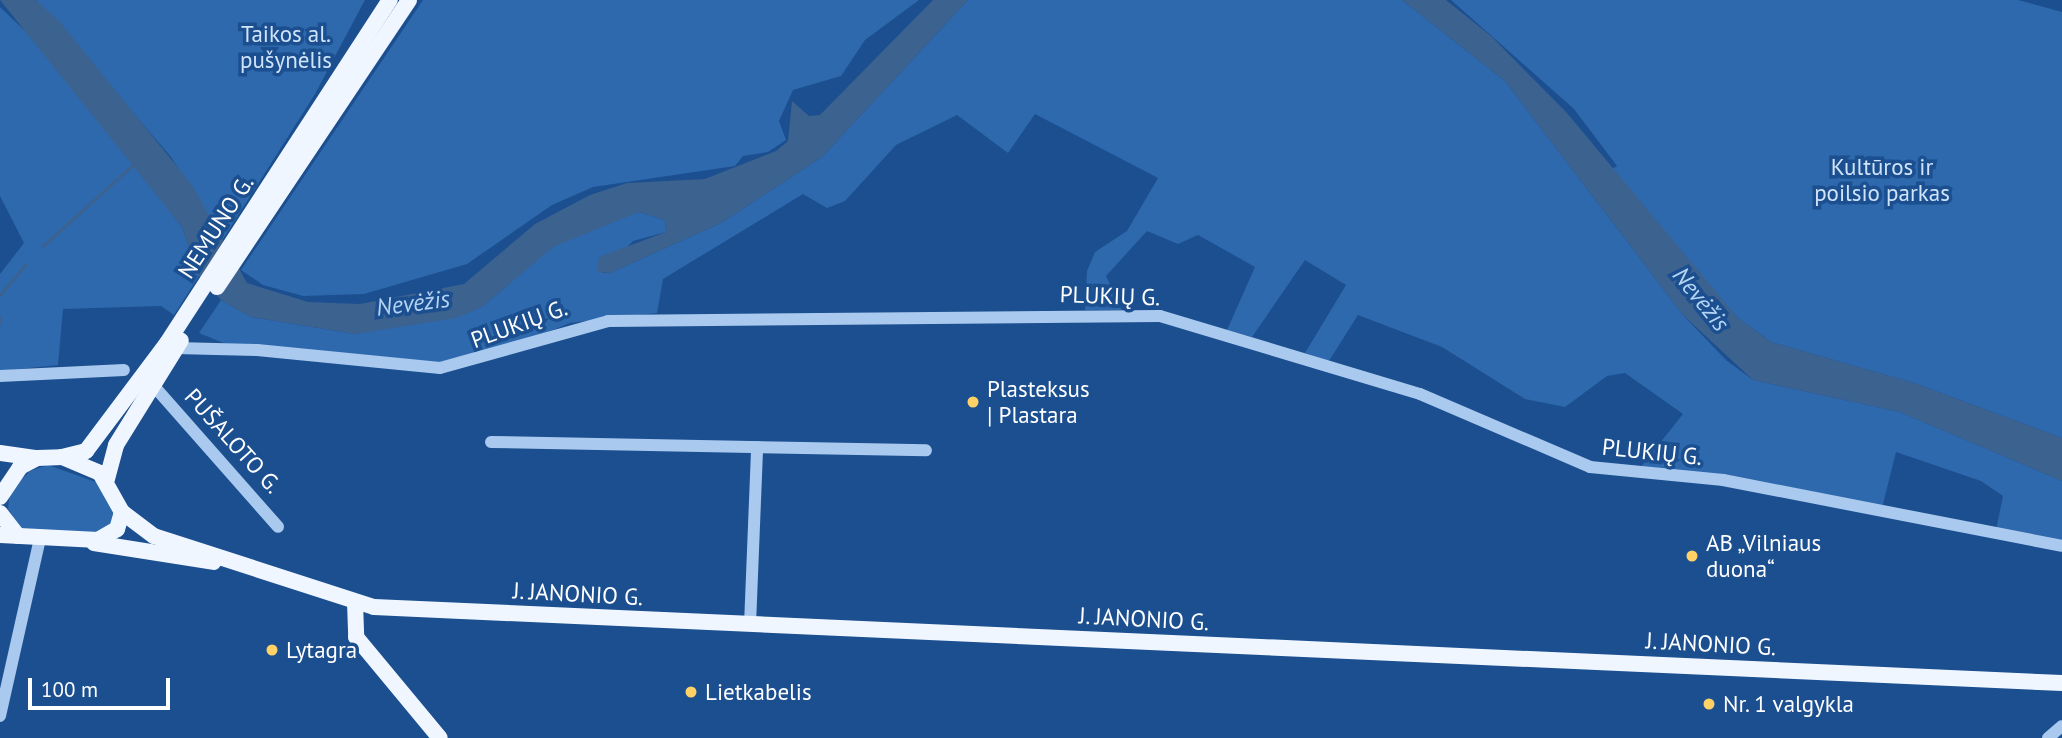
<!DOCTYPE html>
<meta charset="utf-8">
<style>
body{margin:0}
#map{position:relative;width:2062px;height:738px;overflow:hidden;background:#1b4f8f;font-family:"PT Sans",sans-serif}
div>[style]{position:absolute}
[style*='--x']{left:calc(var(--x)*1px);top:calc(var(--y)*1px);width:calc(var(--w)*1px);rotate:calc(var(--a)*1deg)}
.green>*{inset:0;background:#2e69ad}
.water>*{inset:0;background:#3c6290}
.stream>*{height:2.5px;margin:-1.25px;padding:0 1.25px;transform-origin:1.25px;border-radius:1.25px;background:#3c6290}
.minor>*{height:12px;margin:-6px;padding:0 6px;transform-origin:6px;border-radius:6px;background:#a9c9ee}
.major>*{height:16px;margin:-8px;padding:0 8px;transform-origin:8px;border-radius:8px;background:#f0f6ff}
.dots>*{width:19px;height:19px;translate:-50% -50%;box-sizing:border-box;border:4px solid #1b4f8f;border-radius:50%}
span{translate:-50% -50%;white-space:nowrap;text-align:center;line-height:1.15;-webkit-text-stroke:7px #1b4f8f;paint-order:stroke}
.park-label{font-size:23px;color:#cfe3fa}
.street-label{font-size:23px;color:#fff}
.poi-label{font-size:23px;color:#fff}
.left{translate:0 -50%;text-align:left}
.water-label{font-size:24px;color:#b5d3f5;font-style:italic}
.scale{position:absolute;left:28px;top:678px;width:142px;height:32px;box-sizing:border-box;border:4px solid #fff;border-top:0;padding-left:9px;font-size:21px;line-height:24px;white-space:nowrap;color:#fff;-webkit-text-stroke:5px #1b4f8f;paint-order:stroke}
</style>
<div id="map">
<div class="green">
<div style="clip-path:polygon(36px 0,365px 0,315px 94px,223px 239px,171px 157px)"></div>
<div style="clip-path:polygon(423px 0,919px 0,865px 40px,841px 76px,793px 90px,779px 121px,786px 140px,768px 152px,743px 156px,735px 166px,593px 187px,552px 205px,467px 264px,364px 294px,303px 296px,263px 285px,241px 270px)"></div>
<div style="clip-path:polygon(968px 0,1402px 0,1505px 81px,1683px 315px,1726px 360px,1753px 380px,1900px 412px,2062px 481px,2062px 542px,1996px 530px,2003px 496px,1981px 481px,1896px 452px,1882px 508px,1640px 468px,1683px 414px,1625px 373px,1607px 376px,1565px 407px,1525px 399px,1442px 347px,1358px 315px,1329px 361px,1305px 353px,1346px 285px,1305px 260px,1252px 337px,1227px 330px,1255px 267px,1198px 235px,1178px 244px,1147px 231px,1106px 276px,1122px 310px,1085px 310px,1087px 271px,1095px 252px,1127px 231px,1158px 178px,1035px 114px,1008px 153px,957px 115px,896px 145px,845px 201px,827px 208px,803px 194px,663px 279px,657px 313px,570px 323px,493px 355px,442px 364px,226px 344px,199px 333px,221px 300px,251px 317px,355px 334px,482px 307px,552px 247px,588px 228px,639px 212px,665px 220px,666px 232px,633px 241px,602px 273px,610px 273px,721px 223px,822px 157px)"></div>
<div style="clip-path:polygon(1451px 0,2018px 0,2062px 12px,2062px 438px,1914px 383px,1771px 342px,1737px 317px,1692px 268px,1625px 188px,1612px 169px,1617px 166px,1574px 109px)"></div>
<div style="clip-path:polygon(0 7px,46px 51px,182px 227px,199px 276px,174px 315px,161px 306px,63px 309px,58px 365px,0 371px,0 274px,24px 243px,0 196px)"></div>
<div style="clip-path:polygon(48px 465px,96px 482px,114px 511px,112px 524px,97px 535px,21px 528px,8px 509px,10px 491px,30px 471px)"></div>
</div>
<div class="water">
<div style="clip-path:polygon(0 0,36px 0,60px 22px,192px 185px,247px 283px,308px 302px,360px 304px,464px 284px,535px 224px,590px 195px,627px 183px,705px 179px,776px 151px,788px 141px,792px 101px,809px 116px,820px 115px,933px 0,968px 0,822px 157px,721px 223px,610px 273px,597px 272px,599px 257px,666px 232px,665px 220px,639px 212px,553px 247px,482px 307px,456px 318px,355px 334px,251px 317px,221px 300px,199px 276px,182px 227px)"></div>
<div style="clip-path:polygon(1402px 0,1446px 0,1491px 36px,1567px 113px,1737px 317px,1771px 342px,1914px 383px,2062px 438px,2062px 481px,1900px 412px,1753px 380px,1683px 315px,1505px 81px)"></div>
</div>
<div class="stream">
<div style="--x:43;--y:246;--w:122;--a:-42"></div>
<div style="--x:0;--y:295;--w:39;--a:-50"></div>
<div style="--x:0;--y:317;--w:7;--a:90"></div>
</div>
<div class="minor">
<div style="--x:175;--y:348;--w:82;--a:1.4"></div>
<div style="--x:257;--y:350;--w:184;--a:5.6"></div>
<div style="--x:440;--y:368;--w:174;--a:-15.6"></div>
<div style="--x:608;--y:321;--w:552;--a:-0.52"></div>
<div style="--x:1160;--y:316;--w:271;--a:16.7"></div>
<div style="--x:1420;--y:394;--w:185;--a:23.2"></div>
<div style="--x:1590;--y:467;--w:134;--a:5.6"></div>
<div style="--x:1723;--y:480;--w:345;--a:11"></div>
<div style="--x:0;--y:376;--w:124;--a:-2.8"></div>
<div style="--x:153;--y:385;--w:189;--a:48.6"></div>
<div style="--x:491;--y:442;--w:435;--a:1.1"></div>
<div style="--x:750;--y:625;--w:178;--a:-87.7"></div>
<div style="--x:0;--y:716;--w:181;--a:-77.3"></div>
<div style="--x:2048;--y:738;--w:18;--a:-41"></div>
</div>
<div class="major">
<div style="--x:217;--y:287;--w:345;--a:-56.2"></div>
<div style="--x:0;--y:453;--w:37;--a:8"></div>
<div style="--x:62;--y:457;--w:25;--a:-14"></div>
<div style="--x:86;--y:451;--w:135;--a:-53.1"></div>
<div style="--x:167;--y:343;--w:409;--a:-57"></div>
<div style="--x:107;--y:479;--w:35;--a:-75"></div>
<div style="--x:116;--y:445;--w:123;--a:-58.2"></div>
<div style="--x:0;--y:497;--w:36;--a:-56"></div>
<div style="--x:20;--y:467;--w:19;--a:-28"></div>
<div style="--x:37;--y:458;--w:25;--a:-2"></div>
<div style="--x:62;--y:457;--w:41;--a:22.8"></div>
<div style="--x:100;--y:473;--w:45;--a:60.6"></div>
<div style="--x:122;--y:512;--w:18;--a:106"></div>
<div style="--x:117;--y:529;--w:22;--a:150"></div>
<div style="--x:98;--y:540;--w:98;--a:-177.1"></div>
<div style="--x:122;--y:512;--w:40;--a:37"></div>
<div style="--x:154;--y:536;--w:231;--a:17.9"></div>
<div style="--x:374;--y:607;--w:1690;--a:2.58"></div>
<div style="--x:0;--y:513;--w:29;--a:52"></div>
<div style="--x:94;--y:543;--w:121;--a:9"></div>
<div style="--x:355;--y:602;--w:35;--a:88"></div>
<div style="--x:356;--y:637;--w:131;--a:50.3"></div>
</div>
<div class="dots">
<div style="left:973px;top:402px;background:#ffd166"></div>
<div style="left:1692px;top:556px;background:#ffd166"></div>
<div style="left:272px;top:650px;background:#ffd166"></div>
<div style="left:691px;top:692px;background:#ffd166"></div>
<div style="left:1709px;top:704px;background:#ffd166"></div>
</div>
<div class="park-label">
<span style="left:286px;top:47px">Taikos al.<br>pušynėlis</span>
<span style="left:1882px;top:180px">Kultūros ir<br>poilsio parkas</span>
</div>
<div class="street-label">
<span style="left:216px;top:227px;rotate:-57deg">NEMUNO G.</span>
<span style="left:1110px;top:296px;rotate:2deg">PLUKIŲ G.</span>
<span style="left:519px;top:324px;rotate:-20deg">PLUKIŲ G.</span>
<span style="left:233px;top:441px;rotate:48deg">PUŠALOTO G.</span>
<span style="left:1652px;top:452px;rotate:6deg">PLUKIŲ G.</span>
<span style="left:578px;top:594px;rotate:3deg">J. JANONIO G.</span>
<span style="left:1144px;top:619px;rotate:3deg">J. JANONIO G.</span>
<span style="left:1711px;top:644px;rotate:3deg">J. JANONIO G.</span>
</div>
<div class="poi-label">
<span class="left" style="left:987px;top:402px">Plasteksus<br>| Plastara</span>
<span class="left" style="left:1706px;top:556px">AB „Vilniaus<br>duona“</span>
<span class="left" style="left:286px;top:650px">Lytagra</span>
<span class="left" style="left:705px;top:692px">Lietkabelis</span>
<span class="left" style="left:1723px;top:704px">Nr. 1 valgykla</span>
</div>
<div class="water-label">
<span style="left:1701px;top:299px;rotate:51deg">Nevėžis</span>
<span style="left:413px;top:303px;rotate:-7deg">Nevėžis</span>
</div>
<div class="scale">100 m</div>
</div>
